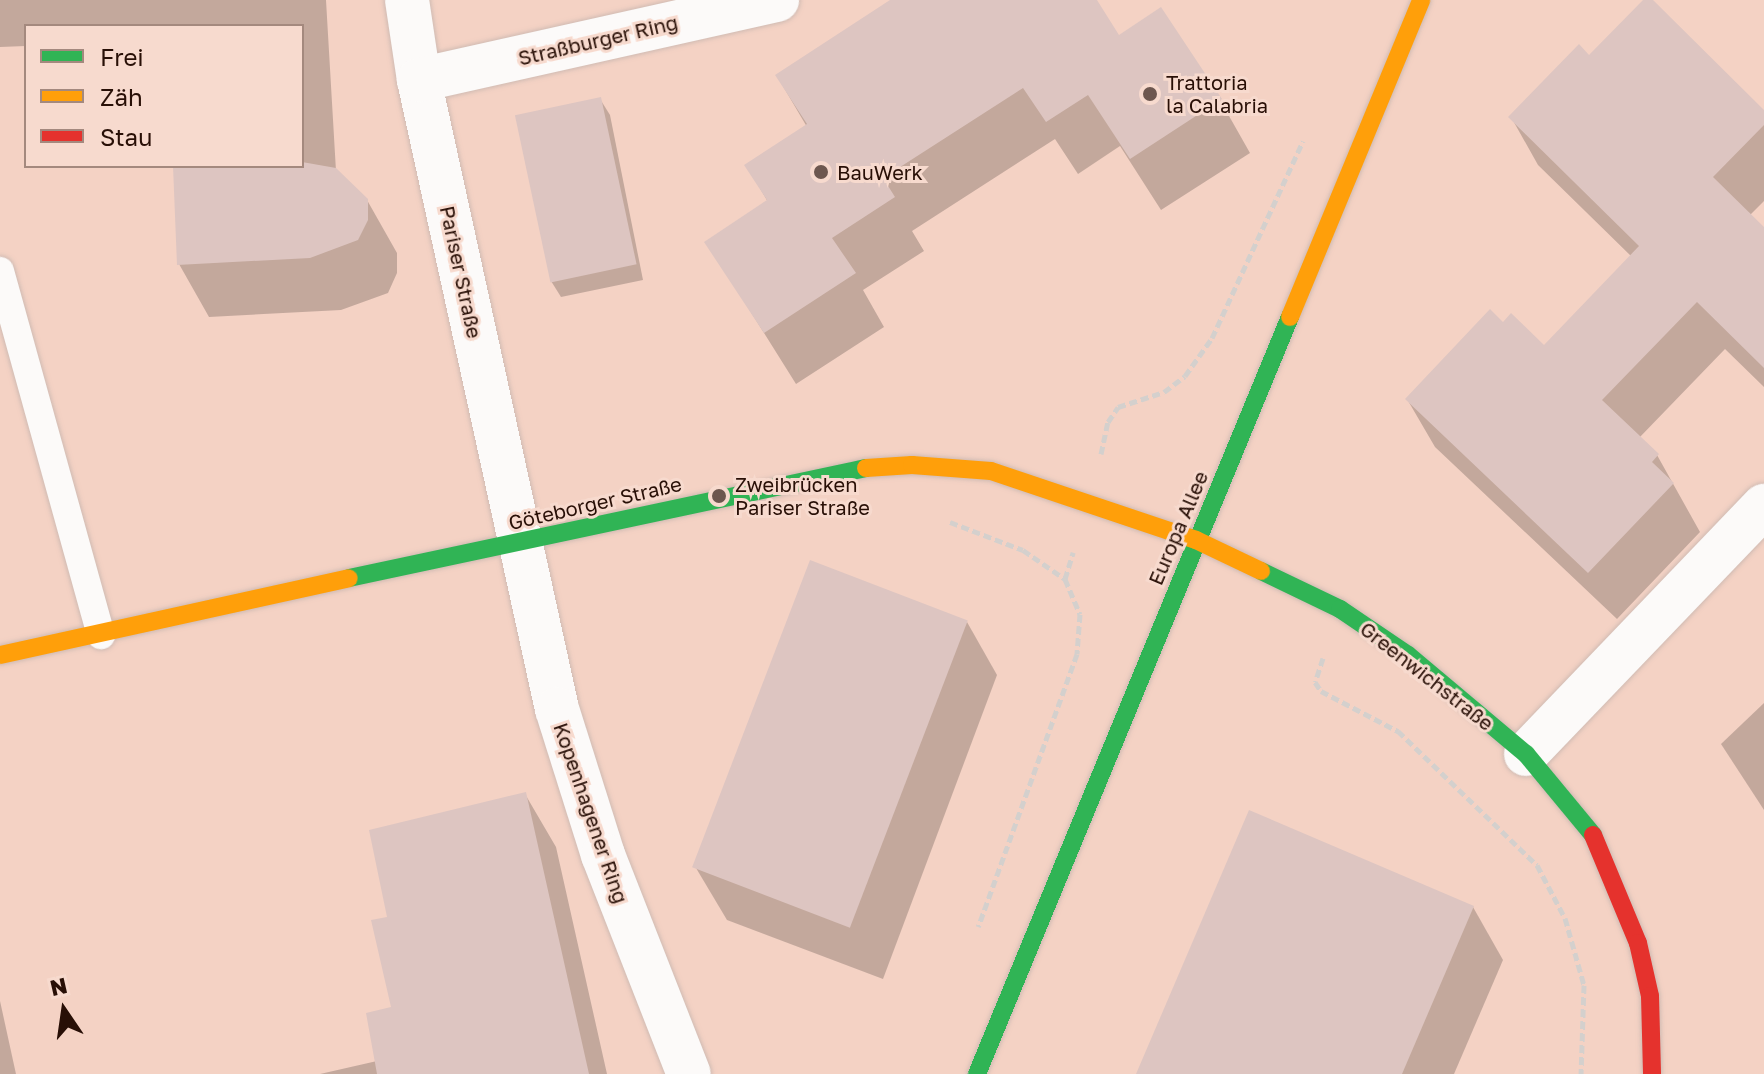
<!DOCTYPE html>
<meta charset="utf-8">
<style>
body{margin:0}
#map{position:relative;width:1764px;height:1074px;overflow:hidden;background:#eeded7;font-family:"Golos Text",sans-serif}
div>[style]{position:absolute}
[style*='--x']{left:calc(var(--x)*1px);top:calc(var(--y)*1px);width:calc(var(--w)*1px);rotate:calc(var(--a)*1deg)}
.built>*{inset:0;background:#f4d2c4}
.shadow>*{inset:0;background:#0003}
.building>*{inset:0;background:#ddc5c1;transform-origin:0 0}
.path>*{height:5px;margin-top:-2.5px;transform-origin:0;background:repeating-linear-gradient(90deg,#d4d0cd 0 8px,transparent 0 12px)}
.roads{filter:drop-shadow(0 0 2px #d0bbb3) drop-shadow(0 0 2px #d0bbb3)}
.lane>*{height:28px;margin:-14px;padding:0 14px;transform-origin:14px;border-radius:14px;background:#fcfaf9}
.street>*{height:44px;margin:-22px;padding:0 22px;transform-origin:22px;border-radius:22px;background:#fcfaf9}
.fast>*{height:18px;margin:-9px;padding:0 9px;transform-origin:9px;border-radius:9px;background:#30b455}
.slow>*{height:18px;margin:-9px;padding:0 9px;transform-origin:9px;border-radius:9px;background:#ff9f0a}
.jam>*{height:18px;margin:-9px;padding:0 9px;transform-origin:9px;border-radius:9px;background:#e5322d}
.dots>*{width:22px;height:22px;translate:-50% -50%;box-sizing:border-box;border:4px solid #f7dace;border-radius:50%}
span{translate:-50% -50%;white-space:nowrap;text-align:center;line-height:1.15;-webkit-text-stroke:6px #f7dace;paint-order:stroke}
.street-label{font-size:20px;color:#280f06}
.poi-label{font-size:20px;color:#280f06}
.left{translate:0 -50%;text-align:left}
.legend{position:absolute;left:24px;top:24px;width:280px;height:144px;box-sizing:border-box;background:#f7dace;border:2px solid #a4897e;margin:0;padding:10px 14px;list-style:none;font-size:24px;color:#280f06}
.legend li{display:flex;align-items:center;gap:16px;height:40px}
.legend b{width:40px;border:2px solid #a4897e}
.north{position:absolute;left:24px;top:970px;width:80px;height:80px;-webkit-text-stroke:6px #f7dace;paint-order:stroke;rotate:347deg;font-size:22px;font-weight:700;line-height:32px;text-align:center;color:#280f06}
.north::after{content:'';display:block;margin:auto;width:28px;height:36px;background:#280f06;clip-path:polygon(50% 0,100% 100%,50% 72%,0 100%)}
</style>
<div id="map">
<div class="built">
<div style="clip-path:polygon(evenodd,0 0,1764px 0,1764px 1074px,0 1074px,0 0,26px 26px,302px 26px,302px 166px,26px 166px,26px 26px)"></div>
</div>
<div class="shadow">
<div style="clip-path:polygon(0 0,326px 0,336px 171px,367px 200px,397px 253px,397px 273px,388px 293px,341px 310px,209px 317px,179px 264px,302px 166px,302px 26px,26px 26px,26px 46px,0 47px)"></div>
<div style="clip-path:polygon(894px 0,1094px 0,1119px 38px,1220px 100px,1250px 153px,1161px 210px,1120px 146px,1078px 174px,1055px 139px,912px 231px,924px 251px,863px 290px,884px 327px,796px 384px,707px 242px,768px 202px,747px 166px,807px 127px,777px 76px)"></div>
<div style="clip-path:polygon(1646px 0,1764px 113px,1764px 201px,1750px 215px,1764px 229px,1764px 387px,1725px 349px,1639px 438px,1657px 455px,1700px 532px,1617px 619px,1435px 447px,1407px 399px,1503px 325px,1544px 347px,1632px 257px,1538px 165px,1511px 117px,1589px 57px)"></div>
<div style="clip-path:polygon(600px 99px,610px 115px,643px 280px,561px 297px,551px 281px)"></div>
<div style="clip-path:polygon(967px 622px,997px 675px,883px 979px,727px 920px,696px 868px)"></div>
<div style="clip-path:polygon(1764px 703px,1764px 810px,1721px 744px)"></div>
<div style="clip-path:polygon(525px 794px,556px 847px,607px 1074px,320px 1074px,377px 1061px,393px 1008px,390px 918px)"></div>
<div style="clip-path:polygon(1473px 907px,1503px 960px,1454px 1074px,1138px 1074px)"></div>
<div style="clip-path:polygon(0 1001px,16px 1074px,0 1074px)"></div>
</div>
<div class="building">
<div style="clip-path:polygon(890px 0,1097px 0,1119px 35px,1161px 7px,1222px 99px,1130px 159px,1088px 95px,1046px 122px,1023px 88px,883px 178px,895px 197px,832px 238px,856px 273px,764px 333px,704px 242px,767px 200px,744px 165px,807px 124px,775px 75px)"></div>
<div style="clip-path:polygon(1643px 0,1653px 0,1764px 110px,1764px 125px,1713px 177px,1764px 227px,1764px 368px,1697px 302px,1602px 400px,1659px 454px,1652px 462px,1674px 483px,1588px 573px,1405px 399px,1490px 309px,1503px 322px,1511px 313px,1544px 345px,1639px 246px,1508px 117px,1579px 44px,1589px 55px)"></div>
<div style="left:601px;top:97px;width:171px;height:88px;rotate:78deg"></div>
<div style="clip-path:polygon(302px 162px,336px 168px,368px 199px,368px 220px,358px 240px,310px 258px,177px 265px,173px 166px)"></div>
<div style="left:810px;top:560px;width:169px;height:329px;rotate:21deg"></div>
<div style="clip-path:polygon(526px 792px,589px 1074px,377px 1074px,366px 1013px,391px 1007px,371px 920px,387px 917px,369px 830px)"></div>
<div style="clip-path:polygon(1249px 810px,1474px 906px,1402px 1074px,1136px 1074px)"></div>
</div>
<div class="path">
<div style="--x:1101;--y:454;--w:33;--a:-78"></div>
<div style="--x:1108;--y:422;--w:18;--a:-56"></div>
<div style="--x:1118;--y:407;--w:48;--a:-18.1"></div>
<div style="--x:1164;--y:392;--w:26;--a:-37"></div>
<div style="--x:1185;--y:376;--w:47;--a:-54.6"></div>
<div style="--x:1212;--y:338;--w:217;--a:-65.2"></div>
<div style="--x:950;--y:522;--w:78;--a:21"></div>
<div style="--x:1023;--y:550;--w:51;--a:34.6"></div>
<div style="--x:1065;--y:579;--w:38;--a:67"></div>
<div style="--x:1080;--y:614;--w:40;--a:94.3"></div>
<div style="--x:1077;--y:654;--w:290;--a:109.9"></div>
<div style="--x:1065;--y:579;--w:28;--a:-73"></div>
<div style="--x:1323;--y:658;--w:25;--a:108"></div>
<div style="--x:1315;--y:682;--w:11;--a:56"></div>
<div style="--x:1321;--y:691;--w:87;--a:27.5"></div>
<div style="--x:1398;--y:731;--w:193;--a:44"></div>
<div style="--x:1537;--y:865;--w:60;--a:62.2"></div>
<div style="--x:1565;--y:918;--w:70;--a:74.2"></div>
<div style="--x:1584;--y:985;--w:89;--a:91.9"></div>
</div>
<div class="roads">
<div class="lane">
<div style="--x:0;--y:271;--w:378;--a:74.5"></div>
</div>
<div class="street">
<div style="--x:407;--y:0;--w:81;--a:81.5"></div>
<div style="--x:419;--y:80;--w:644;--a:77.63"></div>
<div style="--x:557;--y:709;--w:153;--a:72.5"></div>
<div style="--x:603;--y:855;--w:235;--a:68.6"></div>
<div style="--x:419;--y:80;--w:367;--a:-12.6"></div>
<div style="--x:1526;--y:754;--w:344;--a:-46.2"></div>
</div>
<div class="fast">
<div style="--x:1261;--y:571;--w:88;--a:25.7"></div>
<div style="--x:1340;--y:609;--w:82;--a:34.1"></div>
<div style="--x:1408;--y:655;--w:154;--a:40"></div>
<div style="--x:1526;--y:754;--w:105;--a:50.4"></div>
<div style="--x:349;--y:578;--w:529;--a:-12.01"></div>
<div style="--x:977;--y:1074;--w:819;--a:-67.54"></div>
</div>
<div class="slow">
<div style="--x:1290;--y:317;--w:343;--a:-67.5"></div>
<div style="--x:866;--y:468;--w:46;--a:-3.7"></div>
<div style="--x:912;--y:465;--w:79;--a:4.3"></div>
<div style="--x:991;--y:471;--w:216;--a:18.6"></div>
<div style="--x:1196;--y:540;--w:72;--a:25.5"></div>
<div style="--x:0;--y:655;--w:357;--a:-12.4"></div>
</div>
<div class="jam">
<div style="--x:1593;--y:835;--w:117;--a:67.4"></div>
<div style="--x:1638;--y:943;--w:54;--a:77.2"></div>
<div style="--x:1650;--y:996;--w:78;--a:88.5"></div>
</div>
</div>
<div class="dots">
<div style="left:1150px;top:94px;background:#6d574f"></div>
<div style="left:821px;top:172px;background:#6d574f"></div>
<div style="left:719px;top:496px;background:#6d574f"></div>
</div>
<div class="street-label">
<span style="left:598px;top:40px;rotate:-13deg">Straßburger Ring</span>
<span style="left:461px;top:272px;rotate:78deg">Pariser Straße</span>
<span style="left:595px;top:503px;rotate:-13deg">Göteborger Straße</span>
<span style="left:1178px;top:528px;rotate:-67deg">Europa Allee</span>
<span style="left:1427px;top:676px;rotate:38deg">Greenwichstraße</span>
<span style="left:591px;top:813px;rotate:71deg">Kopenhagener Ring</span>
</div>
<div class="poi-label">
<span class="left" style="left:1166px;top:94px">Trattoria<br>la Calabria</span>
<span class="left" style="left:837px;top:172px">BauWerk</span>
<span class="left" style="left:735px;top:496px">Zweibrücken<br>Pariser Straße</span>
</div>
<ul class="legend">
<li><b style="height:10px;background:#30b455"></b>Frei</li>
<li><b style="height:10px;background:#ff9f0a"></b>Zäh</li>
<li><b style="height:10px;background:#e5322d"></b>Stau</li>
</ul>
<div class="north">N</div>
</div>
